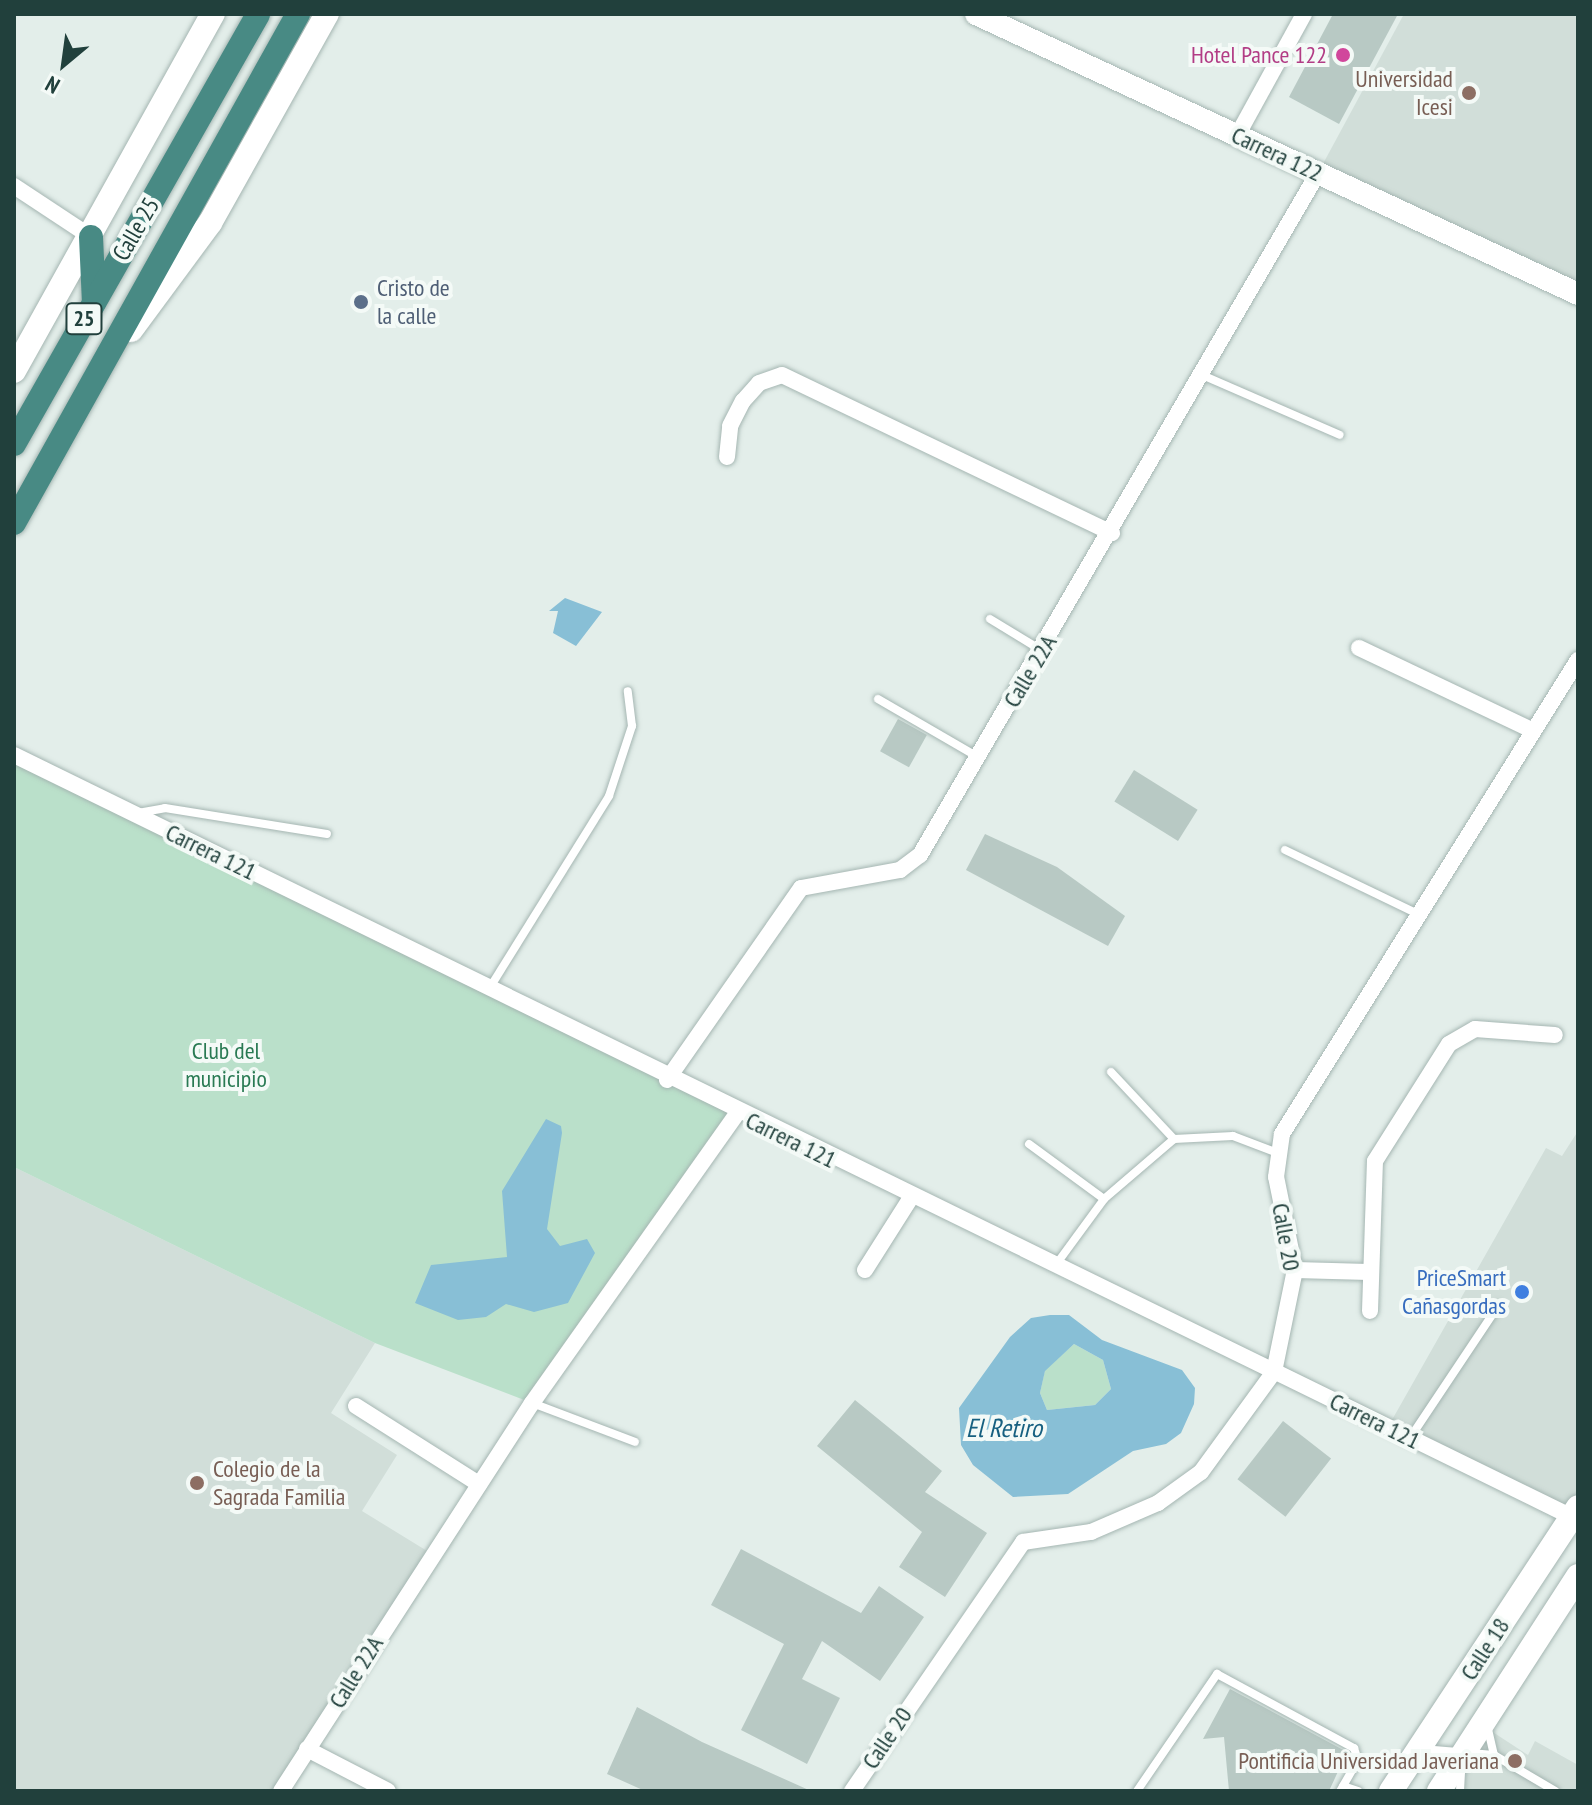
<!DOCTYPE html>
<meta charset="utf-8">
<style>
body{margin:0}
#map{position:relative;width:1592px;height:1805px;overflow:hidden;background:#e3eeea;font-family:"PT Sans Narrow",sans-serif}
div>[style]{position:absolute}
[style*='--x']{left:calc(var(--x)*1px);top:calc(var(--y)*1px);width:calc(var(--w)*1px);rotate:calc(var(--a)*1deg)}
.built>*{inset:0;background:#d1ded9}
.green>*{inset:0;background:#bae0ca}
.water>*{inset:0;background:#88bfd6}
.building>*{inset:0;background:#b8c9c4;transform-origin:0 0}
.roads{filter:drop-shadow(0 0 2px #a5b6b2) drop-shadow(0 0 2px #a5b6b2)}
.service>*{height:8px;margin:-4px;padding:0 4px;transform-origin:4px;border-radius:4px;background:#fff}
.minor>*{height:16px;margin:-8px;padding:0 8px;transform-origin:8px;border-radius:8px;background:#fff}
.tertiary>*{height:22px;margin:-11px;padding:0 11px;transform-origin:11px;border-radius:11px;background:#fff}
.secondary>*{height:24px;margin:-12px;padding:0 12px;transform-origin:12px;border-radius:12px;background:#fff}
.trunk>*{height:24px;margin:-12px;padding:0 12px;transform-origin:12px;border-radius:12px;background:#488a84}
.dots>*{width:22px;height:22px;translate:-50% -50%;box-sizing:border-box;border:4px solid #f4faf7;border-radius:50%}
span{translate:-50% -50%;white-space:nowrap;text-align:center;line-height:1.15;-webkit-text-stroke:8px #f4faf7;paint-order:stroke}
.shield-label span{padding:2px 6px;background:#f4faf7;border:2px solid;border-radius:6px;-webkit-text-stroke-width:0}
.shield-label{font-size:22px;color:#21403c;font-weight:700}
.hotel-label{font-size:24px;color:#b23c85}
.right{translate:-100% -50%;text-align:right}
.education-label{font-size:24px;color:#785e54}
.left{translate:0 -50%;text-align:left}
.street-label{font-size:24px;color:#21403c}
.service-label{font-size:24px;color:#4e5e75}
.park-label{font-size:24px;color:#297a53}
.shop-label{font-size:24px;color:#366cbe}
.water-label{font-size:26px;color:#176080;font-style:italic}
.frame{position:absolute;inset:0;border:16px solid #21403c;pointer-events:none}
.north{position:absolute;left:24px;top:24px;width:80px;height:80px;-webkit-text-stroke:6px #f4faf7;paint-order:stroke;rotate:209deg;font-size:22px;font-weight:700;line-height:32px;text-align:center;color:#21403c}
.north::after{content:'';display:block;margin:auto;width:28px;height:36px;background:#21403c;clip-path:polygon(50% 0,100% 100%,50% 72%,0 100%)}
</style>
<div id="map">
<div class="built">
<div style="clip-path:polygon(1404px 14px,1578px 14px,1578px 294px,1318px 173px)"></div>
<div style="clip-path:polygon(1578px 1131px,1578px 1507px,1572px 1517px,1388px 1427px,1546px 1148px,1562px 1156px)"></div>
<div style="clip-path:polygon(14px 1167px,375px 1343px,331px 1413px,397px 1455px,362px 1511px,432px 1554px,281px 1791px,14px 1791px)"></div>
<div style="clip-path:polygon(1482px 1725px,1528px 1755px,1535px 1741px,1578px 1765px,1578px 1791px,1439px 1791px)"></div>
</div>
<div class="green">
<div style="clip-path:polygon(14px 755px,737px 1114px,532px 1403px,375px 1343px,14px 1167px)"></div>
<div style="clip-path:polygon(1074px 1344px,1103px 1360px,1111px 1389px,1095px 1405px,1047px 1410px,1040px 1393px,1045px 1370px)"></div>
</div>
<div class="water">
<div style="clip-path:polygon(565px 598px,602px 612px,576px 646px,553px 633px,558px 611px,549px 611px)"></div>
<div style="clip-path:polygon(546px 1119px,561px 1126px,562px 1133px,547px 1229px,560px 1246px,587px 1239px,595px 1253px,568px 1303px,534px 1312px,506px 1304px,486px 1317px,458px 1320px,415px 1303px,431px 1265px,507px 1257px,502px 1191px)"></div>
<div style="clip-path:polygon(evenodd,1050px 1315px,1069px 1315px,1102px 1340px,1182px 1370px,1195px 1388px,1194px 1404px,1181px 1433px,1166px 1444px,1133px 1451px,1068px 1494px,1013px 1497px,973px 1465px,961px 1445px,959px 1408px,1010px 1337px,1031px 1318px,1050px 1315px,1074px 1344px,1103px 1360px,1111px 1389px,1095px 1405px,1047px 1410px,1040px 1393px,1045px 1371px,1074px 1344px)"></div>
</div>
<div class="building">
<div style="clip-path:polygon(1333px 14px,1398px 14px,1339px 124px,1289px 97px)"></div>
<div style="left:898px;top:719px;width:33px;height:37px;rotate:29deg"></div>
<div style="left:1134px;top:770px;width:75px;height:37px;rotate:32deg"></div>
<div style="clip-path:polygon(985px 834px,1057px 867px,1125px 916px,1108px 946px,966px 870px)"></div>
<div style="clip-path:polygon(855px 1400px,942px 1471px,925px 1492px,987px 1533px,945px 1597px,899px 1567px,922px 1532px,817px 1446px)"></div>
<div style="left:1283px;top:1421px;width:61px;height:74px;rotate:38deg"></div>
<div style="clip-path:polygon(741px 1549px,861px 1613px,879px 1586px,924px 1617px,880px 1681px,822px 1641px,802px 1679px,840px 1698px,807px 1764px,741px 1730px,784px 1644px,711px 1605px)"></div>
<div style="clip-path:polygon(1230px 1689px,1347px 1752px,1329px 1791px,1229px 1791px,1224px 1737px,1203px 1739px)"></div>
<div style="clip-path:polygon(637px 1707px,702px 1742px,811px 1791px,645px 1791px,607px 1774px)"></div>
</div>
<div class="roads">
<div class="service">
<div style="--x:1202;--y:375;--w:150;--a:23.5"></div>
<div style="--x:990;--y:619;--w:60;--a:31.3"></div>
<div style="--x:878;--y:699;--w:116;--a:30.1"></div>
<div style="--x:138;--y:813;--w:27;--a:-10"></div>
<div style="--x:165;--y:808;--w:164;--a:9.1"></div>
<div style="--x:1285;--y:850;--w:145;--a:25.7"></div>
<div style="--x:489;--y:989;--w:227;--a:-58.1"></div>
<div style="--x:609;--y:796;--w:74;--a:-71.8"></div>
<div style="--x:632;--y:726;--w:35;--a:-97"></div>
<div style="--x:1111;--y:1072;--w:92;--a:46.8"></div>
<div style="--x:1029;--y:1144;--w:93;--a:36.3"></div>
<div style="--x:1055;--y:1266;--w:83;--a:-53.8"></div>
<div style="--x:1104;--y:1199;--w:92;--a:-40.6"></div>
<div style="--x:1174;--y:1139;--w:59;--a:-2.9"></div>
<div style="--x:1233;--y:1136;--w:45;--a:20.9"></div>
<div style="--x:532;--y:1403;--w:110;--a:20.7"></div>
<div style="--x:1410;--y:1438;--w:159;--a:-56.3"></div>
<div style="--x:1487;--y:1725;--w:31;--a:77"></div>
<div style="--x:1422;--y:1749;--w:72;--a:4.8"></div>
<div style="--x:1494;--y:1755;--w:71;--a:30.5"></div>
<div style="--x:1343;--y:1786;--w:16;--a:18"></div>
<div style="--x:1137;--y:1791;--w:142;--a:-55.6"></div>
<div style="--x:1217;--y:1674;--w:156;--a:28.4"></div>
<div style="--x:1354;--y:1748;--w:13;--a:72"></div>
<div style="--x:1358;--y:1760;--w:36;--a:120"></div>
<div style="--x:1460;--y:1791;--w:19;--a:-87"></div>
</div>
<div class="minor">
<div style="--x:1237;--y:136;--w:139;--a:-61.2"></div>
<div style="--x:14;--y:186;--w:92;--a:33.5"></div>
<div style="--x:727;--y:457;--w:31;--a:-84"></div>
<div style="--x:730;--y:426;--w:28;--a:-63"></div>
<div style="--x:743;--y:401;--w:24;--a:-48"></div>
<div style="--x:759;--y:383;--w:24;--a:-19"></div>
<div style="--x:782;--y:375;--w:366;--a:25.6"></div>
<div style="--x:1359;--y:648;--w:191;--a:25.4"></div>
<div style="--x:14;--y:755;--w:1734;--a:26.06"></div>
<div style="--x:667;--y:1080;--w:234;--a:-55.1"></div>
<div style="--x:801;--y:888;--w:101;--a:-10.3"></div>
<div style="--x:900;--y:870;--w:25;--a:-37"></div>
<div style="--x:920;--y:855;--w:790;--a:-59.73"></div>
<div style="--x:865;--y:1270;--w:84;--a:-57.6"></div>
<div style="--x:1295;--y:1270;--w:74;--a:1.5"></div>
<div style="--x:1370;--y:1311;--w:150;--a:-88.1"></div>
<div style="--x:1375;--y:1161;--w:138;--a:-57.7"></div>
<div style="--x:1449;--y:1044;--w:30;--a:-30"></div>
<div style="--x:1475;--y:1029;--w:80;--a:4.3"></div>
<div style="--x:356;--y:1406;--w:146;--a:32.4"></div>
<div style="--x:307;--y:1749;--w:91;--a:27.4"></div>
<div style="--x:281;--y:1791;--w:462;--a:-57.1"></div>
<div style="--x:532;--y:1403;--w:354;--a:-54.7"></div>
<div style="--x:852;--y:1791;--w:302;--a:-55.5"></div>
<div style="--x:1023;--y:1542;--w:69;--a:-8.4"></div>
<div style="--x:1091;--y:1532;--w:73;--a:-23.4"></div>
<div style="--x:1158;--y:1503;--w:53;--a:-35.8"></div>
<div style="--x:1201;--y:1472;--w:124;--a:-53.9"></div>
<div style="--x:1274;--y:1372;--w:104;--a:-78.4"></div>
<div style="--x:1295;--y:1270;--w:95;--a:-101.5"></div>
<div style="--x:1276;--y:1177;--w:43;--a:-82.1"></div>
<div style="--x:1282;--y:1134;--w:559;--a:-58.02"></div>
</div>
<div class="tertiary">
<div style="--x:976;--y:14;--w:664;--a:24.94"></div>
</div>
<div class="secondary">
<div style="--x:131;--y:330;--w:133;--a:-53.6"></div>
<div style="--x:210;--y:223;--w:240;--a:-60.8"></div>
<div style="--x:14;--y:371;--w:409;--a:-60.9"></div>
<div style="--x:1391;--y:1791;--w:340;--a:-56.6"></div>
<div style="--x:1439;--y:1791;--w:256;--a:-57.1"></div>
</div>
<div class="trunk">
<div style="--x:91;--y:237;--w:66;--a:87.4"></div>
<div style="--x:14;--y:444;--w:494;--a:-60.4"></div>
<div style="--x:14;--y:523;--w:583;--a:-60.84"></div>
</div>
</div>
<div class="dots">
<div style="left:1343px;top:55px;background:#d1479c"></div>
<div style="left:1469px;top:93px;background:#8d6e63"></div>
<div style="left:361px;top:302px;background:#5c6f8a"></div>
<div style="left:1522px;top:1292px;background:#3f7fe0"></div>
<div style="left:197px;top:1483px;background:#8d6e63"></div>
<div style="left:1515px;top:1761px;background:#8d6e63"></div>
</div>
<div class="shield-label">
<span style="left:84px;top:319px">25</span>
</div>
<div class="hotel-label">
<span class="right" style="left:1327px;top:55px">Hotel Pance 122</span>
</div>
<div class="education-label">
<span class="right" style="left:1453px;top:93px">Universidad<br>Icesi</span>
<span class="left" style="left:213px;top:1483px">Colegio de la<br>Sagrada Familia</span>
<span class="right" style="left:1499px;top:1761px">Pontificia Universidad Javeriana</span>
</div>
<div class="street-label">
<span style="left:1277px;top:154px;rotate:25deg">Carrera 122</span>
<span style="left:136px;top:229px;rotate:-60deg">Calle 25</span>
<span style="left:1030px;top:671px;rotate:-59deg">Calle 22A</span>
<span style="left:211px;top:852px;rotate:26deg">Carrera 121</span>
<span style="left:791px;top:1140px;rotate:26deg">Carrera 121</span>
<span style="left:1286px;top:1237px;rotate:80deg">Calle 20</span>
<span style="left:1375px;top:1421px;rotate:26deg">Carrera 121</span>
<span style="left:1485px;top:1649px;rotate:-57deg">Calle 18</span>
<span style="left:356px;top:1672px;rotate:-58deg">Calle 22A</span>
<span style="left:887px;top:1738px;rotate:-56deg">Calle 20</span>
</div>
<div class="service-label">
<span class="left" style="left:377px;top:302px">Cristo de<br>la calle</span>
</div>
<div class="park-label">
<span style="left:226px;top:1065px">Club del<br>municipio</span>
</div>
<div class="shop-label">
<span class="right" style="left:1506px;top:1292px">PriceSmart<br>Cañasgordas</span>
</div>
<div class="water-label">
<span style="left:1004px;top:1428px">El Retiro</span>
</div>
<div class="frame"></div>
<div class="north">N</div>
</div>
